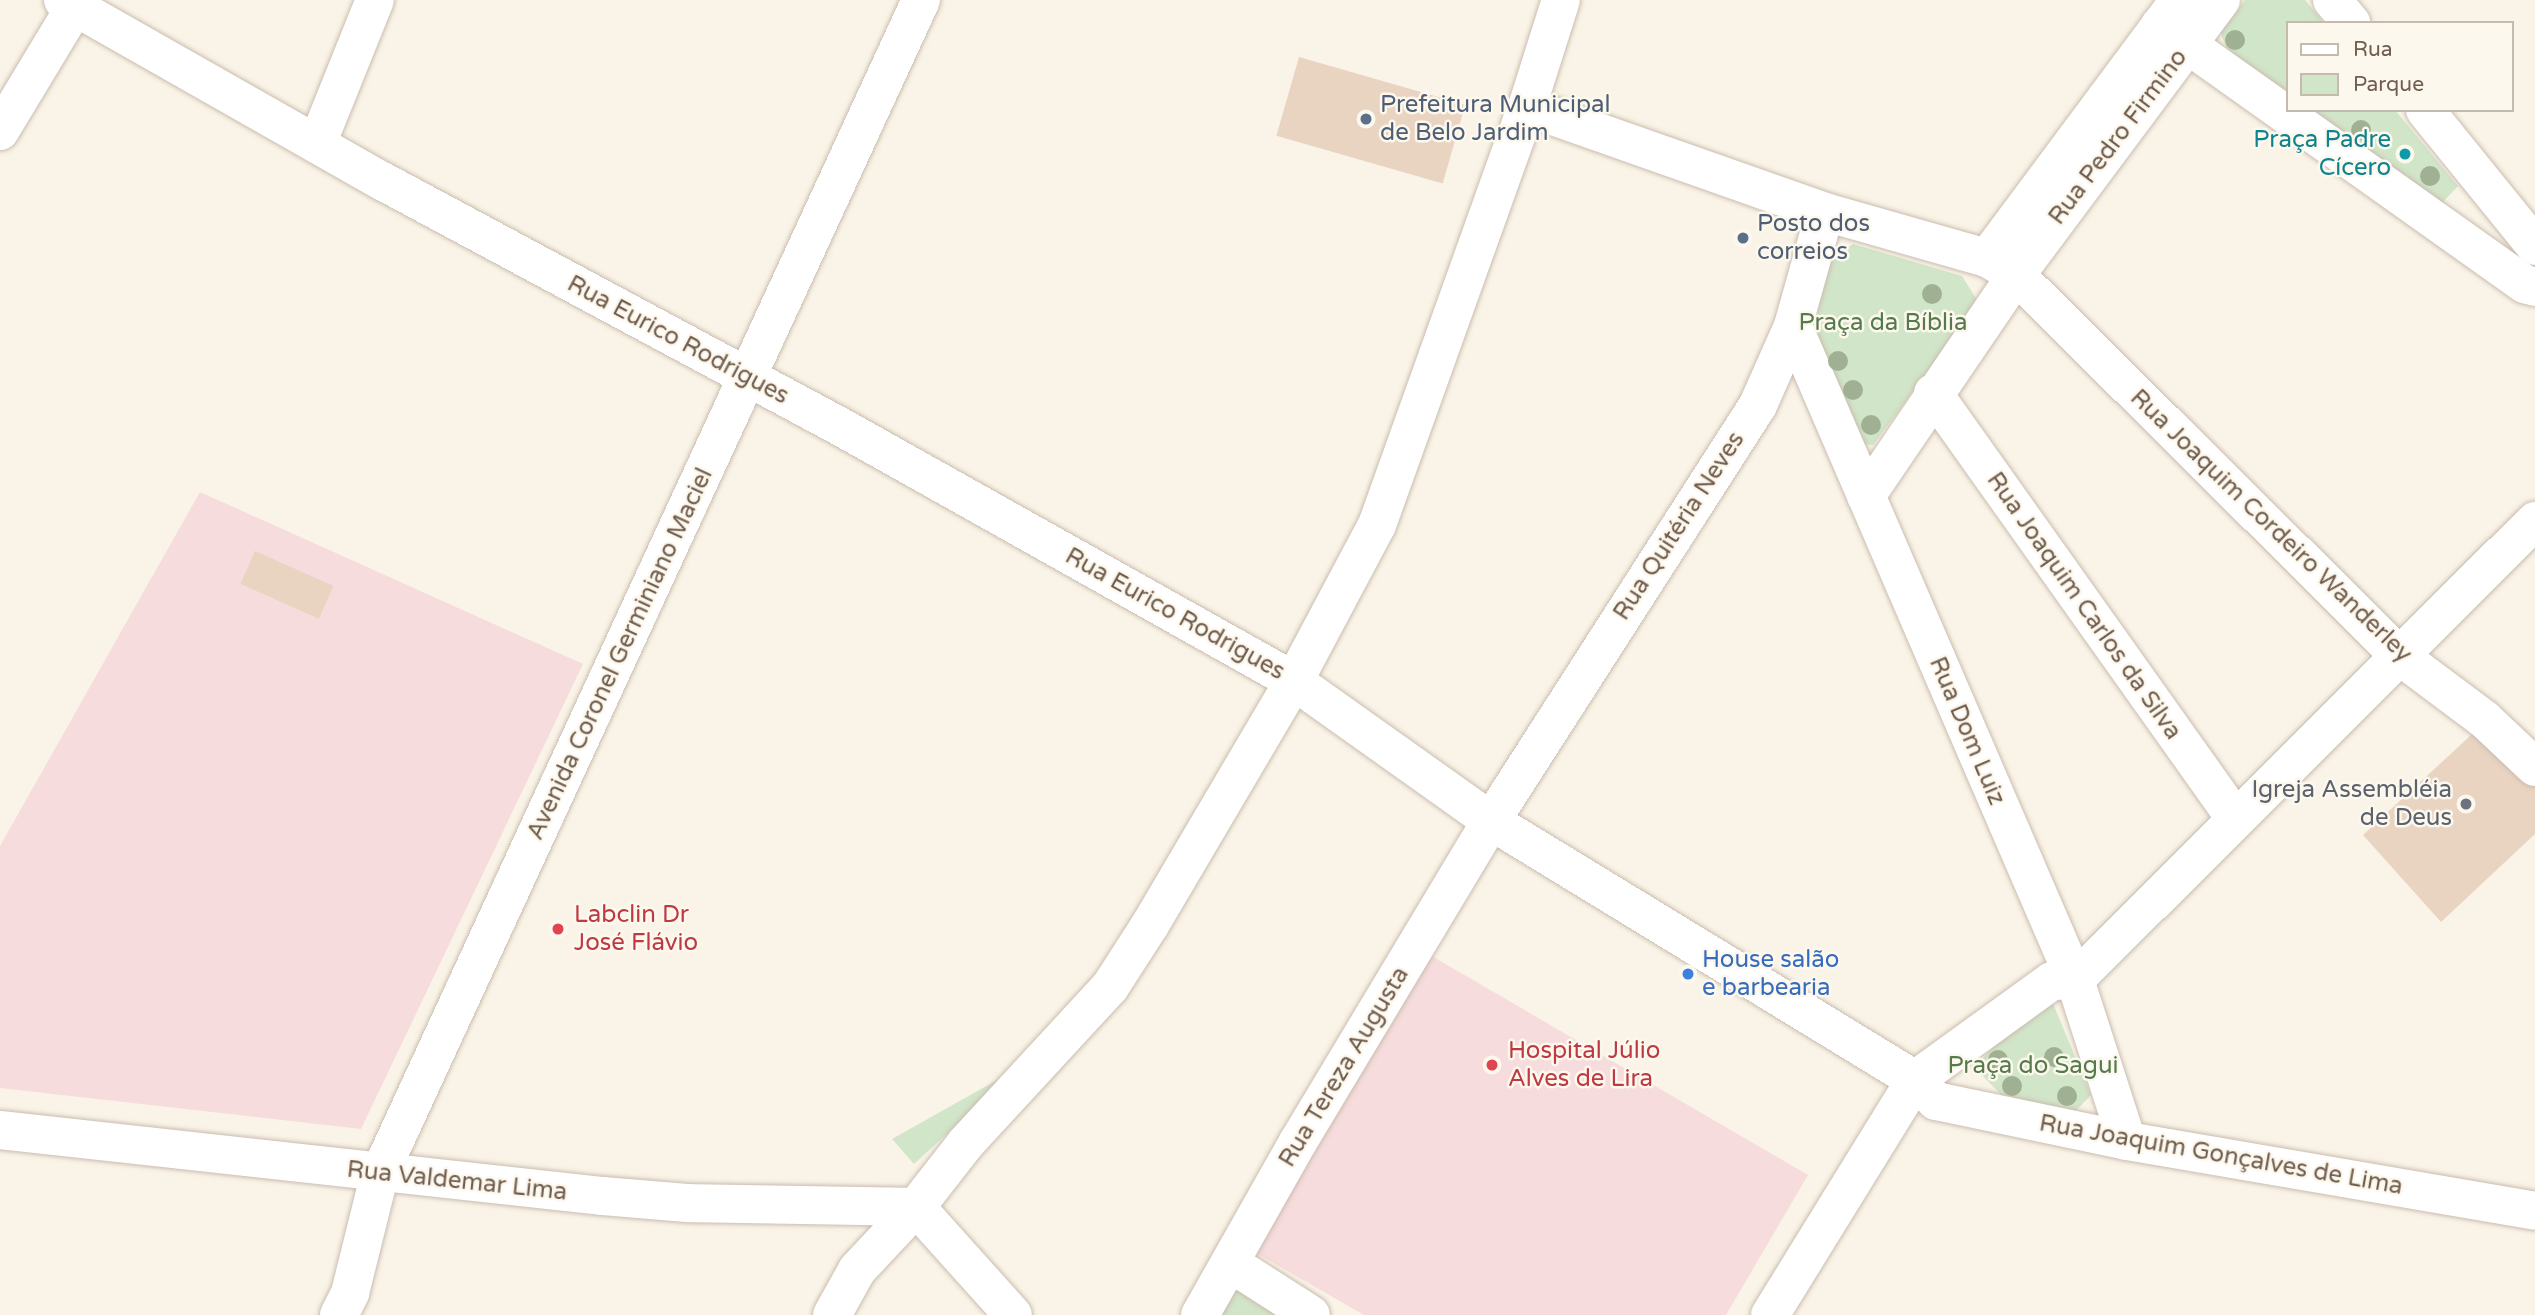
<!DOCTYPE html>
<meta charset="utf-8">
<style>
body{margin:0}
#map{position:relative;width:2535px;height:1315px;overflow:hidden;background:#f9f4e7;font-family:"Varela Round",sans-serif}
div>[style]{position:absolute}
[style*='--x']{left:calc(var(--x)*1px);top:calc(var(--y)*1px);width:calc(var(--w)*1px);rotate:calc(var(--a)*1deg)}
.medical>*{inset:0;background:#f6dcdd}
.green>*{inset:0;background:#d1e5c8}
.building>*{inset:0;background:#e9d4c1;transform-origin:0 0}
.roads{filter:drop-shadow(0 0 2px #cabcaf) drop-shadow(0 0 2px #cabcaf)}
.minor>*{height:38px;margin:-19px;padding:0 19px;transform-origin:19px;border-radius:19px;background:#fff}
.tertiary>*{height:38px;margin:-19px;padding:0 19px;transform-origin:19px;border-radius:19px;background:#fff}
.trees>*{width:20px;height:20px;margin:-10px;border-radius:50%;background:#9fb192}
.dots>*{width:19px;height:19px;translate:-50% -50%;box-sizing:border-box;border:4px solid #fdf8ed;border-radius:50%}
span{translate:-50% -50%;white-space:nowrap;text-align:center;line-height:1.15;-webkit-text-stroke:5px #fdf8ed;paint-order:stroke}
.service-label{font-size:24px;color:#4e5e75}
.left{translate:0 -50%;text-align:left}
.street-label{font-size:24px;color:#705d4f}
.culture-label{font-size:24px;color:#0d838f}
.right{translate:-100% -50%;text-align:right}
.park-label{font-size:24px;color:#557a4c}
.worship-label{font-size:24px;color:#5b616d}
.health-label{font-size:24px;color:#be3a42}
.shop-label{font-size:24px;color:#366cbe}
.legend{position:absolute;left:2286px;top:21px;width:228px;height:91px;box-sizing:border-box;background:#fdf8ed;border:2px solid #c5baae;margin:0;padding:9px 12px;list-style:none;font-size:21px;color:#705d4f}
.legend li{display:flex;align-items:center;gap:14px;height:35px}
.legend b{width:35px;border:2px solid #c5baae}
</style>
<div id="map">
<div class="medical">
<div style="clip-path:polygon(200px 492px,583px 664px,361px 1129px,0 1088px,0 846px)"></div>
<div style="clip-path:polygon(1430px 955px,1808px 1175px,1726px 1315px,1364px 1315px,1256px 1253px)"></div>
</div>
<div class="green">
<div style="clip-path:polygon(2245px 0,2305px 0,2324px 23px,2288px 23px,2288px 95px,2229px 54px,2220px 32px)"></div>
<div style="clip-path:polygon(2310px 110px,2395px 110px,2458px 186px,2442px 203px)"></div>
<div style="clip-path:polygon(1853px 244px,1962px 276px,1979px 303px,1873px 445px,1860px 444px,1813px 334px,1830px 259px)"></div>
<div style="clip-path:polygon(2052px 1001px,2091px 1095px,2069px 1118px,2013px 1107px,1981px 1074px,1982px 1059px,2035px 1003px)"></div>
<div style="clip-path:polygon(1020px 1067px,914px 1164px,892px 1139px)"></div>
<div style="clip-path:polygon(1222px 1274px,1286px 1315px,1200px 1315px)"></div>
</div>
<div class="building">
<div style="left:1299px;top:57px;width:173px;height:82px;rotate:16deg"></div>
<div style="left:255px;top:551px;width:86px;height:36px;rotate:24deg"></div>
<div style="clip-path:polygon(2483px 724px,2535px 774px,2535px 834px,2441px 922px,2363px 835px)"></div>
</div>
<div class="roads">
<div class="minor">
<div style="--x:63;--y:0;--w:369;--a:29.6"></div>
<div style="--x:384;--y:182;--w:519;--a:28.2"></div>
<div style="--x:841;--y:427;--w:519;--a:29.28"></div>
<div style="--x:1294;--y:681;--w:242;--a:35.4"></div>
<div style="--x:1491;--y:821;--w:497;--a:31.4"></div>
<div style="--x:1915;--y:1080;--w:30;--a:45"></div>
<div style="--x:1936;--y:1101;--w:195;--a:11.8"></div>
<div style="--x:2127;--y:1141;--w:414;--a:9.7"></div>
<div style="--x:2332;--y:0;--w:30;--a:50"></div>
<div style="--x:2160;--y:25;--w:448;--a:35.4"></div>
<div style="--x:2525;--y:284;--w:10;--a:17"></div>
<div style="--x:1527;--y:107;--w:316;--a:19.4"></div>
<div style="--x:1825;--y:212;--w:168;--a:15.9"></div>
<div style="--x:1987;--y:258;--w:34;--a:30"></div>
<div style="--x:2016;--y:275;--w:542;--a:44.78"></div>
<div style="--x:2401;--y:657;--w:104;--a:36.8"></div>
<div style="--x:2484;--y:719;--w:70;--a:43.3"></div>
<div style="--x:2425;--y:110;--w:175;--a:51"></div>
<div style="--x:0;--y:131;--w:153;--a:-58.9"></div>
<div style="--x:317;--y:144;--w:155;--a:-68.1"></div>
<div style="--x:1987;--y:258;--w:322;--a:-53.3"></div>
<div style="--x:1793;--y:326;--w:712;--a:66.67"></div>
<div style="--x:2075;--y:980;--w:169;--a:72.1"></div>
<div style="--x:1933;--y:393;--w:521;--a:54.6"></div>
<div style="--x:1866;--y:496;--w:267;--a:-55.8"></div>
<div style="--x:2016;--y:275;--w:343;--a:-53.3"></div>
<div style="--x:0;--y:1130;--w:607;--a:6.25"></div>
<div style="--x:603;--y:1196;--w:84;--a:4.8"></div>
<div style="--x:687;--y:1203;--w:229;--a:1"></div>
<div style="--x:916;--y:1207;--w:145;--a:48.1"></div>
<div style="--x:1230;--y:1263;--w:96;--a:32.7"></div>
<div style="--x:339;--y:1315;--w:25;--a:-63"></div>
<div style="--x:350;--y:1293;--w:124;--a:-76"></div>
<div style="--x:380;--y:1173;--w:1292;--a:-65.24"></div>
<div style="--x:1200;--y:1315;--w:199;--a:-60.5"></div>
<div style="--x:1298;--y:1142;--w:375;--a:-59"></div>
<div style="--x:1491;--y:821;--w:494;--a:-57.3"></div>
<div style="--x:1758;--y:405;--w:86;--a:-66.1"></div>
<div style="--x:1793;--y:326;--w:118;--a:-74.3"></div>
<div style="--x:1770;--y:1315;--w:276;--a:-58.3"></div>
<div style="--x:1915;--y:1080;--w:169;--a:-35.9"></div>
<div style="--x:2052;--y:981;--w:23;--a:-2"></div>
<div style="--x:2075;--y:980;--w:650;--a:-44.94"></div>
</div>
<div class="tertiary">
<div style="--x:832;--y:1315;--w:51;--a:-60.9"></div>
<div style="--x:857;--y:1270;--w:86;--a:-46.9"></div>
<div style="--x:916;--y:1207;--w:81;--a:-52"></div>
<div style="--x:966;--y:1143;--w:212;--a:-47.3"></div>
<div style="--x:1110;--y:987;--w:74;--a:-57.2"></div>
<div style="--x:1150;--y:925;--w:283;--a:-59.5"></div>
<div style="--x:1294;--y:681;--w:177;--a:-62"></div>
<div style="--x:1377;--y:525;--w:444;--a:-70.3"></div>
<div style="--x:1527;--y:107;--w:112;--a:-72.4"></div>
</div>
</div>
<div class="trees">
<div style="left:2235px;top:40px"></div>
<div style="left:2361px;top:130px"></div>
<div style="left:2430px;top:176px"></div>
<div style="left:1932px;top:294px"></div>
<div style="left:1838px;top:361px"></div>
<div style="left:1853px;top:390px"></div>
<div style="left:1871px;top:425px"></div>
<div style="left:2054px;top:1057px"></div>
<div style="left:1998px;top:1060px"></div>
<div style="left:2012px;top:1086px"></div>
<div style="left:2067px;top:1096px"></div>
</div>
<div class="dots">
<div style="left:1366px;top:119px;background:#5c6f8a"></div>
<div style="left:2405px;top:154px;background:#0f9aa8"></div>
<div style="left:1743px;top:238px;background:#5c6f8a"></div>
<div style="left:2466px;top:804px;background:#6b7280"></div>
<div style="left:558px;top:929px;background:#e0444e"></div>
<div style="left:1688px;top:974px;background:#3f7fe0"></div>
<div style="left:1492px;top:1065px;background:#e0444e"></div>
</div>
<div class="service-label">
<span class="left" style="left:1380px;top:119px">Prefeitura Municipal<br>de Belo Jardim</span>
<span class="left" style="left:1757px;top:238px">Posto dos<br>correios</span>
</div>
<div class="street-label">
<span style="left:2118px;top:137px;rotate:-53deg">Rua Pedro Firmino</span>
<span style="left:678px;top:340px;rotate:28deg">Rua Eurico Rodrigues</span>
<span style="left:1679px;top:526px;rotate:-57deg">Rua Quitéria Neves</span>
<span style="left:2271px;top:526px;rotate:44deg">Rua Joaquim Cordeiro Wanderley</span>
<span style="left:2084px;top:606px;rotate:55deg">Rua Joaquim Carlos da Silva</span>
<span style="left:1175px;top:614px;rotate:29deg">Rua Eurico Rodrigues</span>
<span style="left:620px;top:654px;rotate:-65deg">Avenida Coronel Germiniano Maciel</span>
<span style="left:1967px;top:731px;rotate:67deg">Rua Dom Luiz</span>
<span style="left:1344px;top:1067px;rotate:-59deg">Rua Tereza Augusta</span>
<span style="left:2221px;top:1155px;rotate:10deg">Rua Joaquim Gonçalves de Lima</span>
<span style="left:457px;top:1181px;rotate:6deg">Rua Valdemar Lima</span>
</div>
<div class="culture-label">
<span class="right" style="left:2391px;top:154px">Praça Padre<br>Cícero</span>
</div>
<div class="park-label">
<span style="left:1883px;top:323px">Praça da Bíblia</span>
<span style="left:2033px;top:1066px">Praça do Sagui</span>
</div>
<div class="worship-label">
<span class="right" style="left:2452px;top:804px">Igreja Assembléia<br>de Deus</span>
</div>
<div class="health-label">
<span class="left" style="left:574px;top:929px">Labclin Dr<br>José Flávio</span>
<span class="left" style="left:1508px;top:1065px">Hospital Júlio<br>Alves de Lira</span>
</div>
<div class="shop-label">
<span class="left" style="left:1702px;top:974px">House salão<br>e barbearia</span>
</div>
<ul class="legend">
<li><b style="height:9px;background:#fff"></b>Rua</li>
<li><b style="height:19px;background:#d1e5c8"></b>Parque</li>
</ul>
</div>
